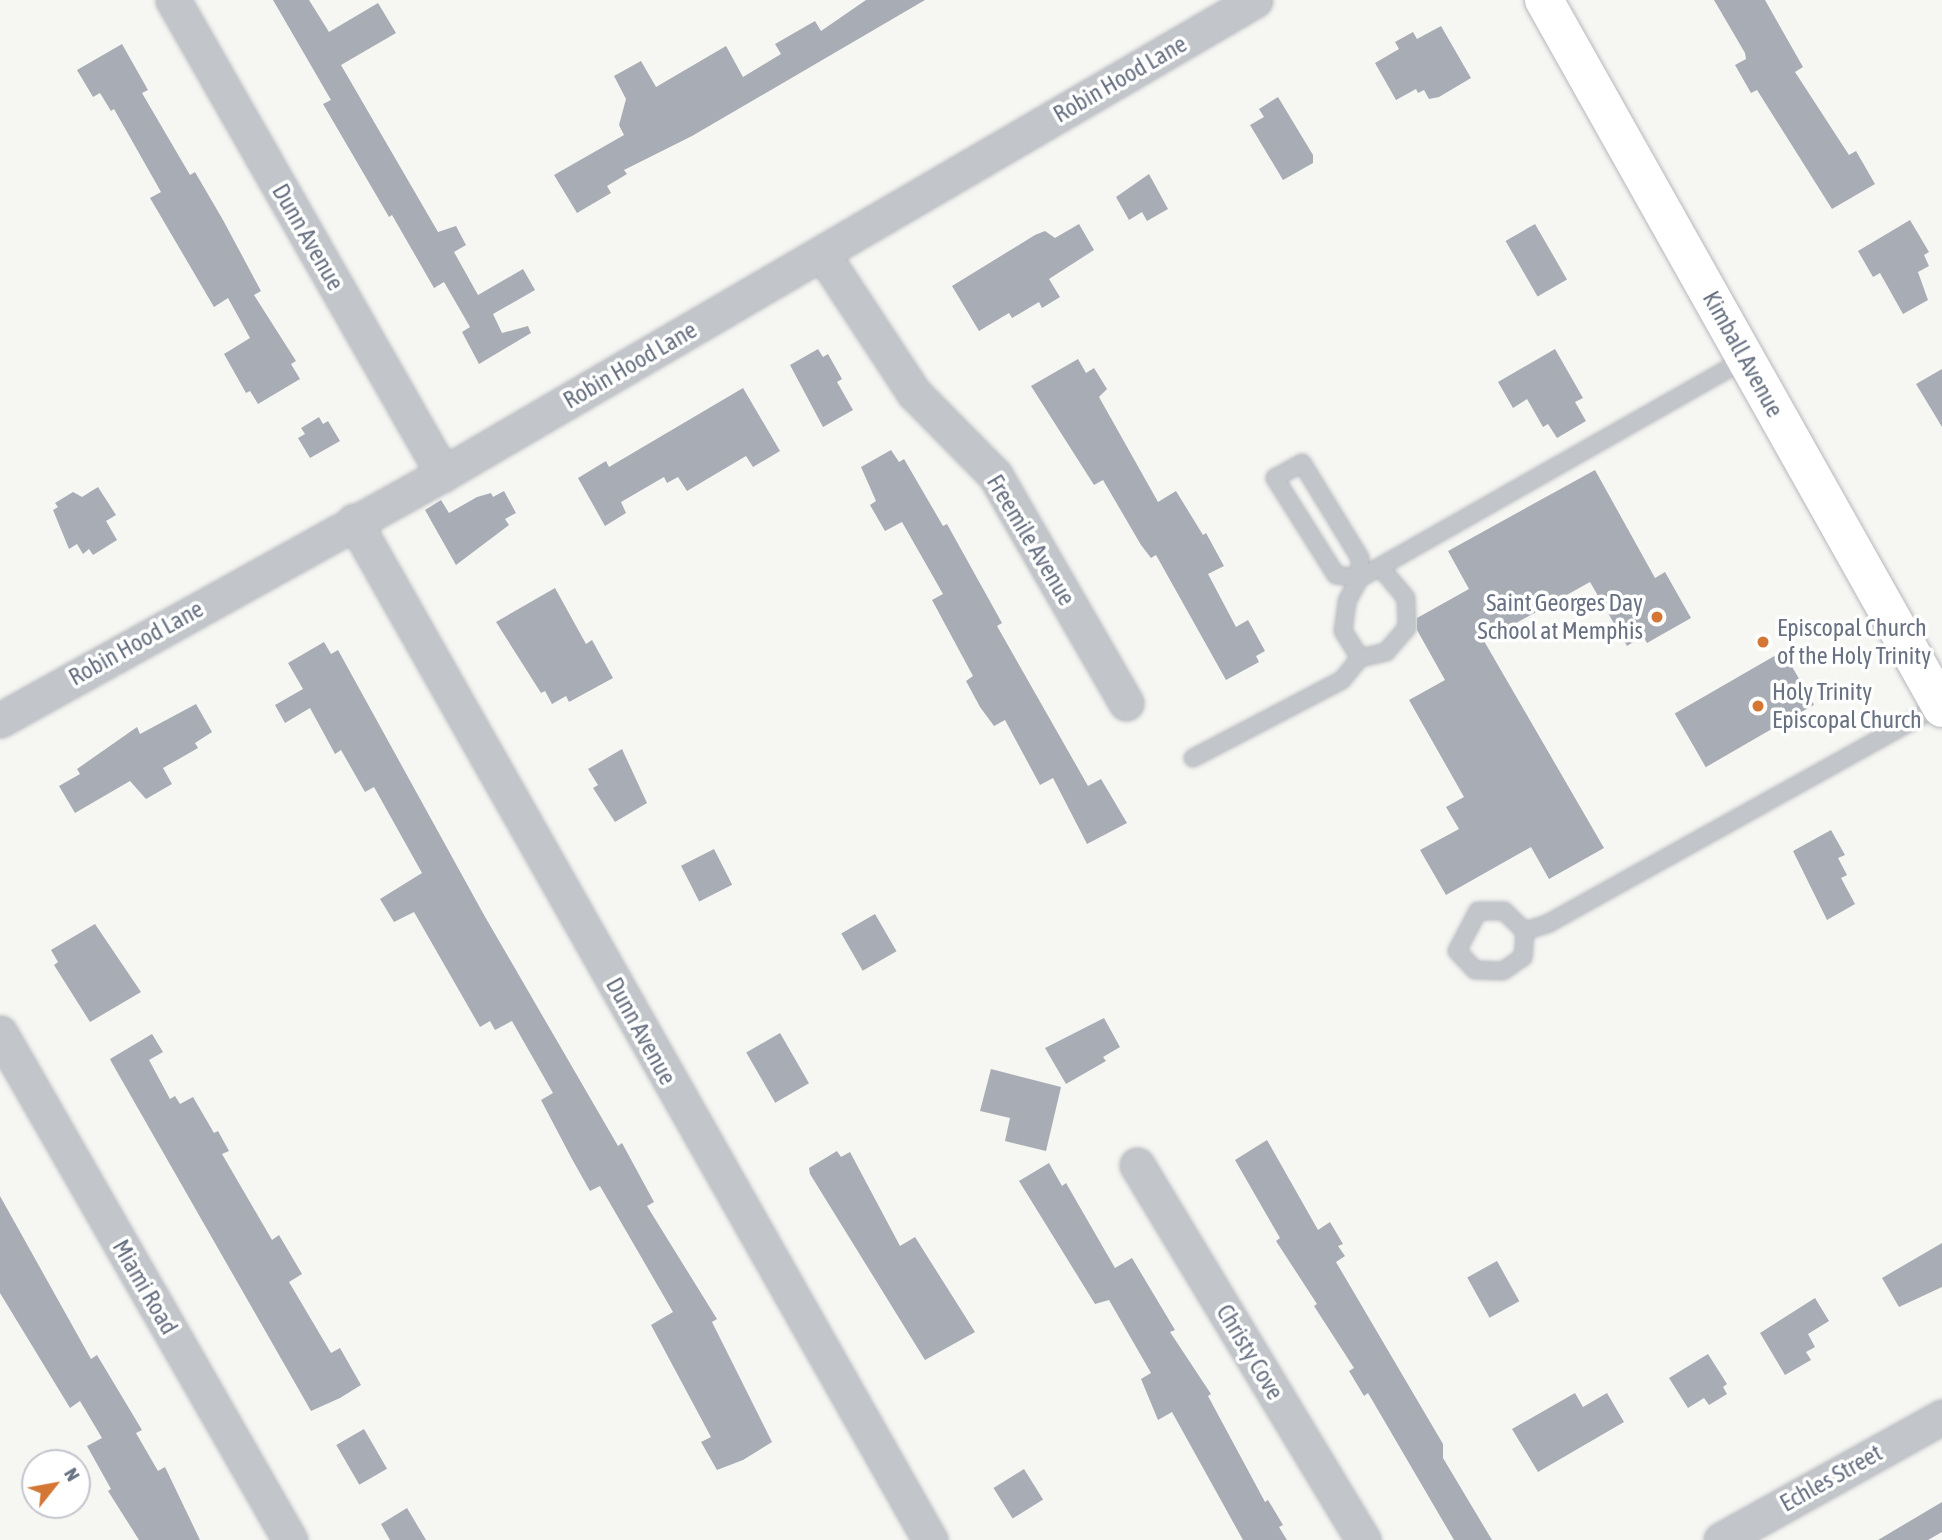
<!DOCTYPE html>
<style>
body{margin:0}
#map{position:relative;width:1942px;height:1540px;overflow:hidden;background:#f6f6f3;font-family:"Asap Condensed",sans-serif}
div>[style]{position:absolute}
[style*='--x']{left:calc(var(--x)*1px);top:calc(var(--y)*1px);width:calc(var(--w)*1px);rotate:calc(var(--a)*1deg)}
.building>*{inset:0;background:#a8adb5;transform-origin:0 0}
.roads{filter:drop-shadow(0 0 2px #b5b8bd) drop-shadow(0 0 2px #b5b8bd)}
.lane>*{height:16px;margin:-8px;padding:0 8px;transform-origin:8px;border-radius:8px;background:#c2c5c9}
.street>*{height:33px;margin:-16.5px;padding:0 16.5px;transform-origin:16.5px;border-radius:16.5px;background:#c2c5c9}
.secondary>*{height:38px;margin:-19px;padding:0 19px;transform-origin:19px;border-radius:19px;background:#fff}
.dots>*{width:19px;height:19px;translate:-50% -50%;box-sizing:border-box;border:4px solid #fff;border-radius:50%}
span{translate:-50% -50%;white-space:nowrap;text-align:center;line-height:1.15;-webkit-text-stroke:7px #fff;paint-order:stroke}
.street-label{font-size:24px;color:#687182}
.poi-label{font-size:24px;color:#687182}
.right{translate:-100% -50%;text-align:right}
.left{translate:0 -50%;text-align:left}
.north{position:absolute;left:21px;top:1449px;width:70px;height:70px;box-sizing:border-box;background:#fff;border:2px solid #c3c6cd;border-radius:50%;rotate:59deg;font-size:19px;font-weight:700;line-height:28px;text-align:center;color:#687182}
.north::after{content:'';display:block;margin:auto;width:24px;height:32px;background:#d47735;clip-path:polygon(50% 0,100% 100%,50% 72%,0 100%)}
</style>
<div id="map">
<div class="building">
<div style="clip-path:polygon(273px 0,309px 0,329px 32px,378px 3px,396px 33px,341px 65px,438px 232px,456px 226px,466px 245px,454px 252px,478px 295px,523px 269px,535px 290px,493px 314px,502px 333px,528px 326px,531px 333px,479px 364px,462px 332px,470px 327px,444px 282px,434px 288px,392px 215px,389px 217px,323px 104px,331px 100px)"></div>
<div style="clip-path:polygon(866px 0,925px 0,692px 136px,624px 170px,627px 174px,607px 186px,611px 193px,577px 213px,554px 175px,624px 135px,619px 125px,626px 99px,614px 76px,641px 61px,656px 87px,726px 46px,743px 77px,781px 54px,775px 44px,815px 21px,821px 31px)"></div>
<div style="clip-path:polygon(1714px 0,1765px 0,1803px 67px,1795px 72px,1849px 155px,1856px 151px,1875px 184px,1832px 209px,1757px 90px,1751px 93px,1735px 65px,1746px 59px,1745px 53px)"></div>
<div style="clip-path:polygon(1441px 26px,1471px 78px,1439px 97px,1429px 99px,1424px 90px,1418px 93px,1416px 89px,1396px 100px,1375px 63px,1399px 49px,1395px 42px,1413px 32px,1417px 39px)"></div>
<div style="clip-path:polygon(122px 44px,148px 90px,142px 93px,190px 175px,195px 172px,223px 220px,261px 291px,254px 295px,296px 361px,291px 364px,300px 379px,258px 404px,250px 391px,246px 393px,224px 354px,250px 338px,228px 298px,214px 307px,150px 198px,161px 192px,114px 109px,111px 111px,100px 93px,93px 97px,77px 70px)"></div>
<div style="clip-path:polygon(1278px 97px,1313px 155px,1313px 163px,1283px 180px,1250px 125px,1264px 117px,1259px 109px)"></div>
<div style="clip-path:polygon(1149px 174px,1168px 209px,1147px 221px,1142px 212px,1129px 220px,1116px 197px)"></div>
<div style="clip-path:polygon(1910px 220px,1929px 252px,1924px 255px,1929px 266px,1918px 272px,1928px 300px,1903px 314px,1880px 273px,1873px 277px,1858px 251px)"></div>
<div style="clip-path:polygon(1079px 224px,1094px 250px,1049px 279px,1060px 297px,1042px 308px,1039px 302px,1012px 318px,1009px 313px,979px 331px,952px 286px,1035px 235px,1045px 231px,1055px 238px)"></div>
<div style="left:1535px;top:224px;width:64px;height:34px;rotate:60deg"></div>
<div style="clip-path:polygon(818px 349px,823px 357px,828px 354px,842px 379px,837px 382px,853px 410px,823px 427px,790px 365px)"></div>
<div style="clip-path:polygon(1555px 349px,1583px 398px,1575px 402px,1586px 421px,1557px 438px,1548px 424px,1543px 427px,1527px 399px,1513px 408px,1498px 382px)"></div>
<div style="clip-path:polygon(1078px 359px,1086px 373px,1094px 368px,1107px 389px,1099px 397px,1158px 502px,1176px 491px,1203px 535px,1206px 533px,1224px 566px,1208px 574px,1236px 627px,1248px 620px,1265px 651px,1256px 656px,1259px 662px,1226px 680px,1156px 555px,1151px 558px,1141px 545px,1103px 480px,1094px 485px,1031px 386px)"></div>
<div style="clip-path:polygon(1942px 369px,1942px 427px,1916px 384px)"></div>
<div style="clip-path:polygon(743px 388px,780px 451px,753px 467px,746px 456px,687px 491px,678px 477px,667px 483px,664px 477px,621px 502px,626px 513px,605px 526px,578px 478px,606px 461px,609px 467px)"></div>
<div style="clip-path:polygon(319px 417px,323px 424px,328px 421px,340px 441px,310px 458px,298px 438px,305px 434px,301px 428px)"></div>
<div style="clip-path:polygon(891px 450px,899px 462px,904px 459px,943px 526px,947px 524px,1002px 623px,997px 626px,1088px 786px,1101px 779px,1127px 823px,1087px 844px,1053px 778px,1040px 785px,1005px 720px,994px 726px,980px 707px,966px 681px,973px 676px,932px 600px,943px 594px,902px 522px,885px 531px,870px 505px,876px 501px,861px 467px)"></div>
<div style="clip-path:polygon(1595px 470px,1655px 578px,1665px 572px,1691px 618px,1647px 643px,1643px 636px,1627px 646px,1590px 582px,1484px 641px,1604px 848px,1549px 879px,1531px 847px,1446px 895px,1420px 850px,1459px 829px,1446px 807px,1464px 797px,1409px 700px,1445px 680px,1417px 630px,1417px 618px,1469px 589px,1448px 551px)"></div>
<div style="clip-path:polygon(98px 487px,116px 515px,106px 521px,117px 540px,93px 555px,89px 549px,83px 554px,77px 544px,69px 549px,53px 510px,58px 507px,55px 503px,73px 492px,82px 497px)"></div>
<div style="clip-path:polygon(504px 491px,516px 513px,505px 519px,509px 525px,456px 565px,425px 510px,441px 500px,449px 513px,477px 497px,491px 493px,493px 497px)"></div>
<div style="clip-path:polygon(555px 588px,586px 644px,592px 640px,613px 678px,569px 702px,566px 696px,552px 704px,545px 691px,541px 693px,496px 622px)"></div>
<div style="clip-path:polygon(324px 642px,331px 654px,338px 650px,484px 915px,618px 1146px,622px 1143px,654px 1202px,647px 1206px,717px 1319px,712px 1322px,772px 1442px,743px 1460px,717px 1470px,701px 1442px,711px 1437px,651px 1325px,673px 1312px,600px 1186px,590px 1191px,572px 1159px,541px 1100px,553px 1093px,512px 1021px,495px 1030px,490px 1021px,480px 1027px,414px 912px,394px 922px,380px 899px,422px 873px,374px 787px,365px 792px,341px 750px,335px 754px,310px 708px,285px 723px,275px 705px,303px 689px,288px 663px)"></div>
<div style="left:1783px;top:651px;width:62px;height:125px;rotate:60deg"></div>
<div style="clip-path:polygon(196px 704px,212px 732px,195px 743px,198px 748px,163px 768px,172px 784px,146px 799px,130px 781px,75px 813px,59px 786px,80px 774px,77px 769px,137px 727px,140px 734px)"></div>
<div style="clip-path:polygon(622px 749px,647px 803px,615px 822px,593px 788px,598px 785px,588px 769px)"></div>
<div style="clip-path:polygon(1831px 830px,1845px 855px,1838px 858px,1847px 875px,1841px 878px,1855px 904px,1827px 920px,1793px 851px)"></div>
<div style="left:714px;top:849px;width:40px;height:37px;rotate:63deg"></div>
<div style="left:875px;top:914px;width:43px;height:39px;rotate:60deg"></div>
<div style="clip-path:polygon(95px 924px,141px 992px,90px 1022px,54px 965px,58px 962px,51px 950px)"></div>
<div style="clip-path:polygon(1104px 1018px,1120px 1047px,1103px 1057px,1106px 1061px,1066px 1084px,1045px 1048px)"></div>
<div style="left:780px;top:1033px;width:58px;height:39px;rotate:60deg"></div>
<div style="clip-path:polygon(152px 1034px,163px 1052px,149px 1060px,170px 1099px,175px 1096px,180px 1104px,193px 1097px,214px 1133px,218px 1131px,229px 1151px,222px 1154px,272px 1240px,279px 1235px,302px 1274px,289px 1282px,331px 1353px,340px 1348px,361px 1385px,340px 1398px,311px 1411px,112px 1063px,110px 1059px)"></div>
<div style="clip-path:polygon(991px 1069px,1061px 1087px,1046px 1151px,1005px 1141px,1010px 1118px,980px 1111px)"></div>
<div style="clip-path:polygon(1267px 1140px,1318px 1230px,1330px 1222px,1343px 1244px,1338px 1246px,1345px 1256px,1336px 1262px,1443px 1444px,1443px 1458px,1492px 1540px,1454px 1540px,1368px 1393px,1364px 1396px,1349px 1371px,1354px 1368px,1314px 1306px,1317px 1304px,1276px 1241px,1280px 1238px,1235px 1160px)"></div>
<div style="clip-path:polygon(837px 1151px,841px 1157px,850px 1152px,900px 1246px,915px 1237px,975px 1332px,925px 1360px,810px 1174px,809px 1168px)"></div>
<div style="clip-path:polygon(1049px 1163px,1062px 1186px,1066px 1183px,1115px 1268px,1132px 1258px,1175px 1330px,1170px 1332px,1211px 1394px,1208px 1396px,1265px 1502px,1268px 1500px,1283px 1525px,1279px 1527px,1287px 1540px,1243px 1540px,1172px 1412px,1158px 1420px,1141px 1379px,1151px 1373px,1109px 1300px,1095px 1304px,1019px 1181px)"></div>
<div style="clip-path:polygon(0 1196px,91px 1359px,97px 1355px,142px 1430px,136px 1433px,158px 1471px,165px 1467px,200px 1540px,139px 1540px,108px 1491px,111px 1489px,87px 1446px,102px 1438px,80px 1401px,70px 1408px,0 1293px)"></div>
<div style="clip-path:polygon(1942px 1243px,1942px 1287px,1899px 1307px,1882px 1278px)"></div>
<div style="left:1497px;top:1261px;width:46px;height:34px;rotate:61deg"></div>
<div style="clip-path:polygon(1815px 1298px,1829px 1321px,1808px 1334px,1815px 1347px,1806px 1352px,1811px 1360px,1785px 1375px,1760px 1333px)"></div>
<div style="clip-path:polygon(1708px 1354px,1727px 1384px,1723px 1387px,1727px 1394px,1709px 1405px,1704px 1398px,1688px 1408px,1669px 1378px)"></div>
<div style="clip-path:polygon(1575px 1393px,1583px 1407px,1607px 1393px,1624px 1422px,1538px 1472px,1512px 1429px)"></div>
<div style="left:364px;top:1429px;width:46px;height:32px;rotate:60deg"></div>
<div style="left:1024px;top:1469px;width:36px;height:36px;rotate:58deg"></div>
<div style="clip-path:polygon(1942px 1502px,1942px 1532px,1928px 1540px,1878px 1540px)"></div>
<div style="clip-path:polygon(407px 1508px,426px 1540px,390px 1540px,381px 1524px)"></div>
</div>
<div class="roads">
<div class="lane">
<div style="--x:1360;--y:658;--w:32;--a:-122"></div>
<div style="--x:1343;--y:631;--w:30;--a:-82"></div>
<div style="--x:1347;--y:601;--w:26;--a:-61"></div>
<div style="--x:1360;--y:578;--w:24;--a:-173"></div>
<div style="--x:1336;--y:575;--w:115;--a:-122.2"></div>
<div style="--x:1275;--y:478;--w:31;--a:-29"></div>
<div style="--x:1302;--y:463;--w:111;--a:58.6"></div>
<div style="--x:1360;--y:558;--w:20;--a:90"></div>
<div style="--x:1360;--y:578;--w:444;--a:-29.6"></div>
<div style="--x:1193;--y:758;--w:168;--a:-27.6"></div>
<div style="--x:1342;--y:680;--w:28;--a:-51"></div>
<div style="--x:1360;--y:658;--w:27;--a:-13"></div>
<div style="--x:1386;--y:652;--w:32;--a:-49"></div>
<div style="--x:1407;--y:628;--w:30;--a:-92"></div>
<div style="--x:1406;--y:598;--w:40;--a:-130"></div>
<div style="--x:1525;--y:931;--w:26;--a:94"></div>
<div style="--x:1523;--y:957;--w:24;--a:145"></div>
<div style="--x:1503;--y:971;--w:28;--a:-178"></div>
<div style="--x:1475;--y:970;--w:26;--a:-133"></div>
<div style="--x:1457;--y:951;--w:45;--a:-62.3"></div>
<div style="--x:1478;--y:911;--w:26;--a:0"></div>
<div style="--x:1504;--y:911;--w:29;--a:44"></div>
<div style="--x:1525;--y:931;--w:25;--a:-18"></div>
<div style="--x:1549;--y:923;--w:448;--a:-29.1"></div>
</div>
<div class="street">
<div style="--x:173;--y:0;--w:546;--a:60.33"></div>
<div style="--x:822;--y:253;--w:168;--a:56.7"></div>
<div style="--x:914;--y:393;--w:115;--a:45.4"></div>
<div style="--x:995;--y:475;--w:263;--a:60.1"></div>
<div style="--x:354;--y:521;--w:1171;--a:60.52"></div>
<div style="--x:0;--y:720;--w:507;--a:-29.04"></div>
<div style="--x:443;--y:474;--w:940;--a:-30.27"></div>
<div style="--x:0;--y:1033;--w:584;--a:60.23"></div>
<div style="--x:1137;--y:1165;--w:438;--a:58.9"></div>
<div style="--x:1721;--y:1540;--w:253;--a:-29.1"></div>
</div>
<div class="secondary">
<div style="--x:1544;--y:0;--w:812;--a:60.66"></div>
</div>
</div>
<div class="dots">
<div style="left:1657px;top:617px;background:#d47735"></div>
<div style="left:1763px;top:642px;background:#d47735"></div>
<div style="left:1758px;top:706px;background:#d47735"></div>
</div>
<div class="street-label">
<span style="left:1120px;top:79px;rotate:-30deg">Robin Hood Lane</span>
<span style="left:308px;top:237px;rotate:60deg">Dunn Avenue</span>
<span style="left:1743px;top:354px;rotate:61deg">Kimball Avenue</span>
<span style="left:630px;top:365px;rotate:-30deg">Robin Hood Lane</span>
<span style="left:1031px;top:540px;rotate:59deg">Freemile Avenue</span>
<span style="left:136px;top:643px;rotate:-29deg">Robin Hood Lane</span>
<span style="left:641px;top:1031px;rotate:61deg">Dunn Avenue</span>
<span style="left:145px;top:1287px;rotate:60deg">Miami Road</span>
<span style="left:1250px;top:1352px;rotate:59deg">Christy Cove</span>
<span style="left:1831px;top:1478px;rotate:-29deg">Echles Street</span>
</div>
<div class="poi-label">
<span class="right" style="left:1643px;top:617px">Saint Georges Day<br>School at Memphis</span>
<span class="left" style="left:1777px;top:642px">Episcopal Church<br>of the Holy Trinity</span>
<span class="left" style="left:1772px;top:706px">Holy Trinity<br>Episcopal Church</span>
</div>
<div class="north">N</div>
</div>
